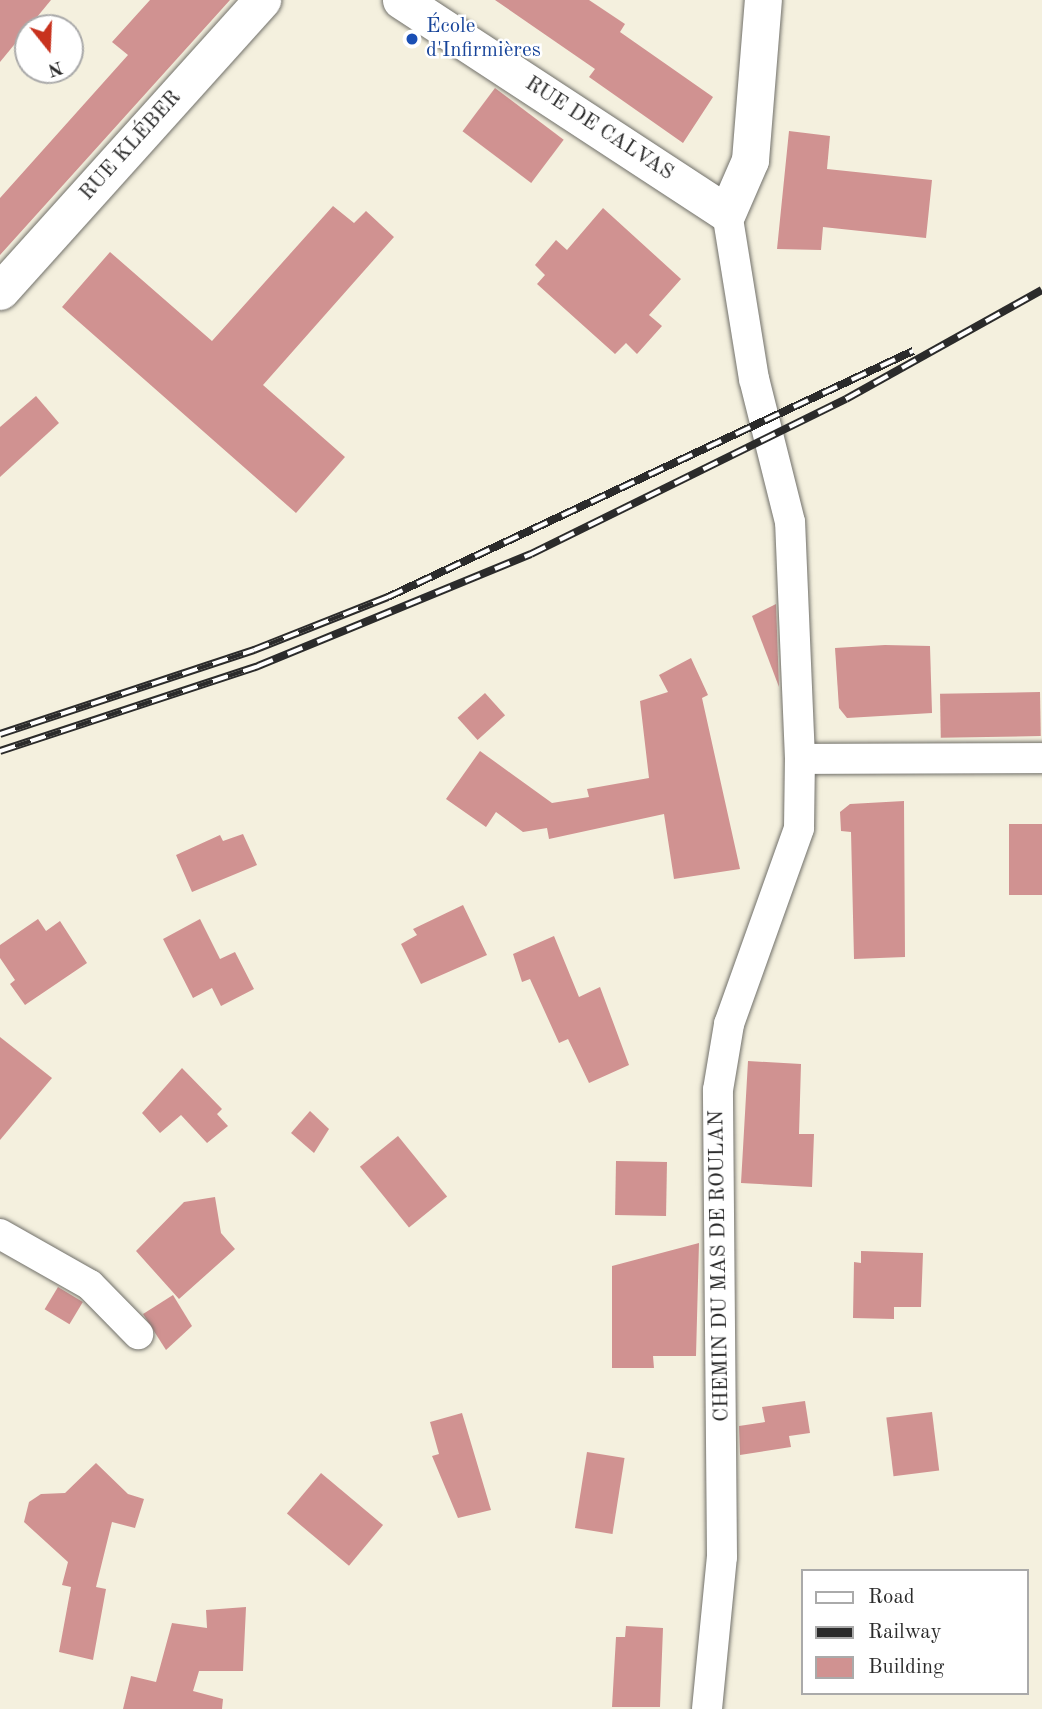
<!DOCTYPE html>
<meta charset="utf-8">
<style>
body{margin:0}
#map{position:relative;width:1042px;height:1709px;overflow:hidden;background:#f4f0de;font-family:"Old Standard TT",serif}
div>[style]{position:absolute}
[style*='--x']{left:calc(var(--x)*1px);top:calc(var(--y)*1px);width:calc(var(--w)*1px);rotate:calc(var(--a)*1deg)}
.building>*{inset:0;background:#d09291;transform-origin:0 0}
.roads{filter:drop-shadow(0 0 2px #71706a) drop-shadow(0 0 2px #71706a)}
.minor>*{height:30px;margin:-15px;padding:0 15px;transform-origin:15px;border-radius:15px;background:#fff}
.tertiary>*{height:37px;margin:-18.5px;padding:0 18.5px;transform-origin:18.5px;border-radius:18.5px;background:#fff}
.rail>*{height:8px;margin-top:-4px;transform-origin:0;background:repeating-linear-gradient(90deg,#fff 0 16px,#2b2b2b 0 32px);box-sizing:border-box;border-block:2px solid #2b2b2b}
.dots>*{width:19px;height:19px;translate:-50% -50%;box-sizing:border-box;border:4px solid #fff;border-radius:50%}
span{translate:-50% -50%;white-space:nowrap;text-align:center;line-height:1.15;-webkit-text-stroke:5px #fff;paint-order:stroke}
.transit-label{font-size:21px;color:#164399}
.left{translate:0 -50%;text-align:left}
.street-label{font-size:21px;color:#2b2b2b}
.legend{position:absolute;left:801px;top:1569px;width:228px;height:126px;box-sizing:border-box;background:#fff;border:2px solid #aaa;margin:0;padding:9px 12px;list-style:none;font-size:21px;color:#2b2b2b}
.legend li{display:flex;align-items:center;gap:14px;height:35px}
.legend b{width:35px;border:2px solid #aaa}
.north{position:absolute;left:14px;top:14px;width:70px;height:70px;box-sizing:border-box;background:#fff;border:2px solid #aaa;border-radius:50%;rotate:162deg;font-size:19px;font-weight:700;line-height:28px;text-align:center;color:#2b2b2b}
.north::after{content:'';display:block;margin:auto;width:24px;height:32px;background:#c8321e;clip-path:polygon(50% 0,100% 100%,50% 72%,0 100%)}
</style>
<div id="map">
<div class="building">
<div style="clip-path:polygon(0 0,51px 0,0 62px)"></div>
<div style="clip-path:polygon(150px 0,230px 0,0 255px,0 198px,128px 55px,112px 42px)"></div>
<div style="clip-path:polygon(495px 0,589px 0,625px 24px,620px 32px,713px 97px,683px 143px,589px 77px,595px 69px)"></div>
<div style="left:495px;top:88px;width:86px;height:54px;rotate:37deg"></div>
<div style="clip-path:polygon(789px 131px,830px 136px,827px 169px,932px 180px,926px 238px,823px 227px,821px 250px,777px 249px)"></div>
<div style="clip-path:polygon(333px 206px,354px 223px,366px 211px,394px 237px,263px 385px,345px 457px,296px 513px,62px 307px,110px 252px,212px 341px)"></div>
<div style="clip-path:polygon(603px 208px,681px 279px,649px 315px,662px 326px,637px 354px,626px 343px,615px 354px,537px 284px,545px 275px,535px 265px,556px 240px,567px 250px)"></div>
<div style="clip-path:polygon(36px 396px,59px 423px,0 477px,0 427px)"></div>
<div style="clip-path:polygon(776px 604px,779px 687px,752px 616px)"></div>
<div style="clip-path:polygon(885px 645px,930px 646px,932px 713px,847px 718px,839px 708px,835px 648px)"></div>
<div style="clip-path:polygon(691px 658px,708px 695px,702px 698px,740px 869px,674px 879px,664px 814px,549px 839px,547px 828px,523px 832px,496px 812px,486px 827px,446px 799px,480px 751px,552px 803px,589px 797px,587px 789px,649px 778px,640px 701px,668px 692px,659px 675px)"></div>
<div style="left:1040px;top:692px;width:44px;height:100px;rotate:89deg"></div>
<div style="left:485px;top:693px;width:30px;height:37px;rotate:48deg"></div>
<div style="clip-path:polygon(904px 801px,905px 957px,854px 959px,851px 832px,841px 831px,840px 812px,850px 804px)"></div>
<div style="left:1042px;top:824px;width:71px;height:33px;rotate:90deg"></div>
<div style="clip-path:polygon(243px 834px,257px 865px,192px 892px,176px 855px,220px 835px,223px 841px)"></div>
<div style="clip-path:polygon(463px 905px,487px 955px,421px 984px,401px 944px,417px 935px,413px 929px)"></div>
<div style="clip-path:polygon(38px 919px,46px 931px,60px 921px,87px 963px,25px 1005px,10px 984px,15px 980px,0 958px,0 945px)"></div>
<div style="clip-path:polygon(200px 919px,220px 959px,235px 952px,254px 989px,221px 1006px,212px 988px,193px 998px,163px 939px)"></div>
<div style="clip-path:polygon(554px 936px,579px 997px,600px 987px,629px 1065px,589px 1083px,568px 1039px,559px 1043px,530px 979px,522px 982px,513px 954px)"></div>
<div style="clip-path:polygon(0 1037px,52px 1078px,0 1140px)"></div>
<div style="clip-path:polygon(748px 1061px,801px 1064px,799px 1134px,814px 1134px,812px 1187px,741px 1183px)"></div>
<div style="clip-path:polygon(182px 1068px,222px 1109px,217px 1114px,228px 1126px,207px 1143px,181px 1115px,160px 1133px,142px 1113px)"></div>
<div style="clip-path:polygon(310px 1111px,329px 1129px,314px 1153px,291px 1133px)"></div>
<div style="left:398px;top:1136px;width:78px;height:49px;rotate:51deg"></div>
<div style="left:616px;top:1161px;width:51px;height:54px;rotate:1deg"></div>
<div style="clip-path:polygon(215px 1197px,221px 1233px,235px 1249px,179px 1299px,136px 1251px,184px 1202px)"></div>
<div style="clip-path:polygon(699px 1243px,696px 1356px,653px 1356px,654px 1368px,612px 1368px,612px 1266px)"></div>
<div style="clip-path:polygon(861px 1251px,923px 1253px,921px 1307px,894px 1307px,894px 1319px,853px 1318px,854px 1262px,861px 1263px)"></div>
<div style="left:58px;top:1287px;width:29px;height:26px;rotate:31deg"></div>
<div style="clip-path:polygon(173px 1295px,192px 1326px,166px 1350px,143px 1314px)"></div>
<div style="clip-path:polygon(805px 1401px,810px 1433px,789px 1436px,791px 1447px,740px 1455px,739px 1426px,765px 1422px,762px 1407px)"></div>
<div style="left:932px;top:1412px;width:59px;height:46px;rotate:83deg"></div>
<div style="clip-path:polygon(462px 1413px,491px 1510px,458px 1518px,432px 1456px,439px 1454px,430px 1422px)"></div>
<div style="left:587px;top:1452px;width:38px;height:77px;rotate:9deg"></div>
<div style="clip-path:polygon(96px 1463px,128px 1494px,144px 1499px,135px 1528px,112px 1522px,96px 1587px,106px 1589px,93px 1660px,59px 1652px,71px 1587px,62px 1585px,68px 1562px,24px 1522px,29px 1502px,41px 1494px,65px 1493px)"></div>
<div style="left:321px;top:1473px;width:81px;height:53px;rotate:40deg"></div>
<div style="clip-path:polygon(246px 1607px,243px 1671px,199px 1671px,193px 1691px,223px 1699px,222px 1709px,123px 1709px,131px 1676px,156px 1682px,172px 1623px,207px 1628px,206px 1610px)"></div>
<div style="clip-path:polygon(626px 1626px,663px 1628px,660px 1707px,612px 1707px,616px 1637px,625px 1637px)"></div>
</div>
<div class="roads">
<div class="minor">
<div style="--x:800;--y:759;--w:242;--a:-0.2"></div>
<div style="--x:0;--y:1234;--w:103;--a:29.5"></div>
<div style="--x:90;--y:1285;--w:69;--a:45.6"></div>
<div style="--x:707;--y:1709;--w:153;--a:-84.4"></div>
<div style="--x:722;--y:1557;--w:467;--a:-90.5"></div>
<div style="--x:718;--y:1090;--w:67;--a:-80.5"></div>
<div style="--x:729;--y:1024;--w:208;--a:-70.3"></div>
<div style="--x:799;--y:828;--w:69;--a:-89.2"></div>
<div style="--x:800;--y:759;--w:237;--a:-92.4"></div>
<div style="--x:790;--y:522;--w:147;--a:-104.1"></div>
<div style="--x:754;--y:379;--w:168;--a:-99.2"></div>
</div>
<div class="tertiary">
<div style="--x:401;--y:0;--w:389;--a:33.2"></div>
<div style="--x:727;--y:213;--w:58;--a:-66.5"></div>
<div style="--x:750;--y:160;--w:161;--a:-85.4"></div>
<div style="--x:0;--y:291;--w:392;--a:-48"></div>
</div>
</div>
<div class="rail">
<div style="--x:0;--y:734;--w:268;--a:-18.3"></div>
<div style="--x:254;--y:650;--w:144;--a:-21.6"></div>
<div style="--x:388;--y:597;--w:580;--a:-25.11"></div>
<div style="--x:0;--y:751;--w:272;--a:-18.2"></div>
<div style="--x:258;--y:666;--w:295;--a:-22.3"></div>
<div style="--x:531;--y:554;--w:351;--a:-26.2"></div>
<div style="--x:846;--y:399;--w:224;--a:-29.1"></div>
</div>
<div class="dots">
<div style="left:412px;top:39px;background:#1a4fb4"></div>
</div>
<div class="transit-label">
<span class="left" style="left:426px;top:39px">École<br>d'Infirmières</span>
</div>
<div class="street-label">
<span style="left:599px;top:129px;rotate:33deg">RUE DE CALVAS</span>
<span style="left:131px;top:146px;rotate:-48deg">RUE KLÉBER</span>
<span style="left:720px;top:1266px;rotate:-91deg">CHEMIN DU MAS DE ROULAN</span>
</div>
<ul class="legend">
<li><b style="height:9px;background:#fff"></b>Road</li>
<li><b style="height:9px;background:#2b2b2b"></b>Railway</li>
<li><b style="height:19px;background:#d09291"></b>Building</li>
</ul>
<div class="north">N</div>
</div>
